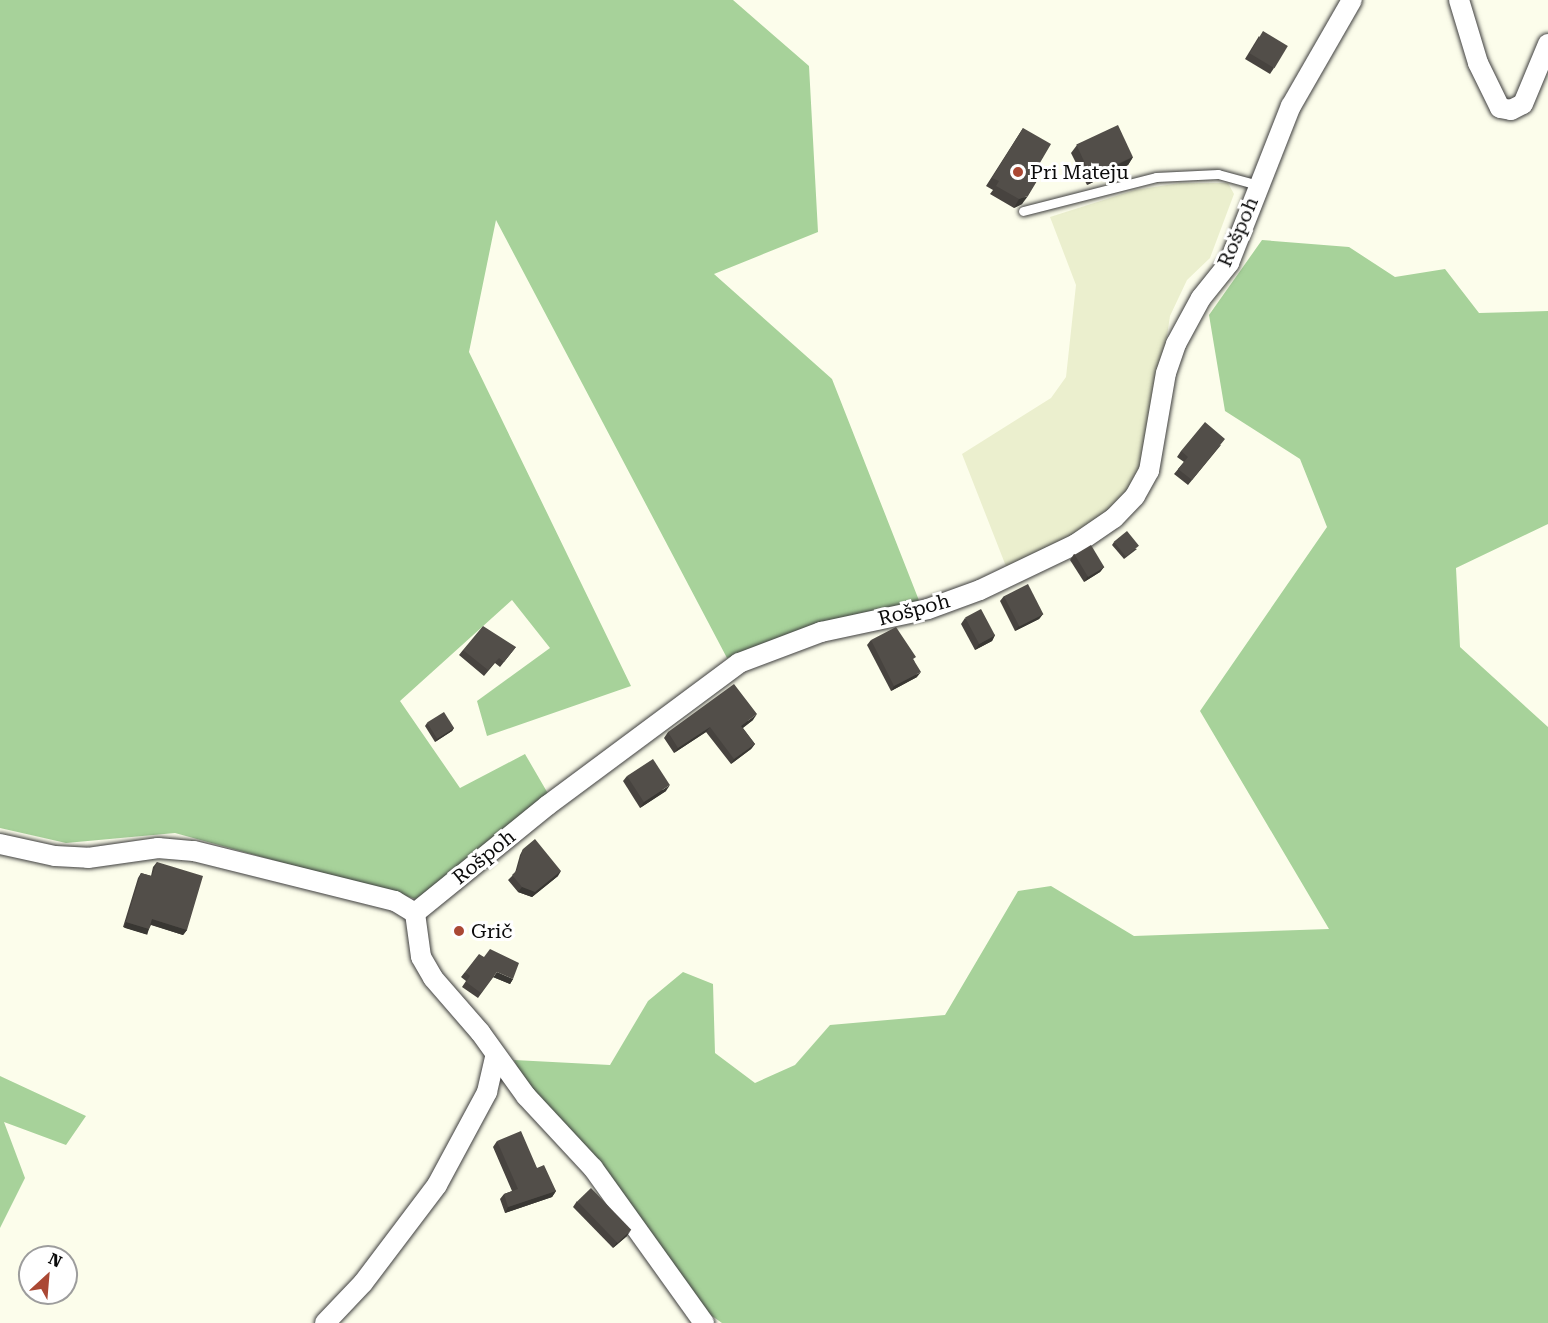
<!DOCTYPE html>
<meta charset="utf-8">
<style>
body{margin:0}
#map{position:relative;width:1548px;height:1323px;overflow:hidden;background:#fcfdeb;font-family:"Roboto Serif",serif}
div>[style]{position:absolute}
[style*='--x']{left:calc(var(--x)*1px);top:calc(var(--y)*1px);width:calc(var(--w)*1px);rotate:calc(var(--a)*1deg)}
.farmland>*{inset:0;background:#ebefce}
.forest>*{inset:0;background:#a7d29a}
.roads{filter:drop-shadow(0 0 2px #3e3e3e) drop-shadow(0 0 2px #3e3e3e)}
.lane>*{height:9px;margin:-4.5px;padding:0 4.5px;transform-origin:4.5px;border-radius:4.5px;background:#fff}
.street>*{height:20px;margin:-10px;padding:0 10px;transform-origin:10px;border-radius:10px;background:#fff}
.wall>*{inset:0;background:#47433f}
.shaded-wall>*{inset:0;background:#393733;transform-origin:0 0}
.building>*{inset:0;background:#524e49;transform-origin:0 0}
.dots>*{width:16px;height:16px;translate:-50% -50%;box-sizing:border-box;border:3px solid #fff;border-radius:50%}
span{translate:-50% -50%;white-space:nowrap;text-align:center;line-height:1.15;-webkit-text-stroke:6px #fff;paint-order:stroke}
.poi-label{font-size:20px;color:#0b0b0b}
.left{translate:0 -50%;text-align:left}
.street-label{font-size:20px;color:#0b0b0b}
.north{position:absolute;left:18px;top:1245px;width:60px;height:60px;box-sizing:border-box;background:#fff;border:2px solid #9d9d9d;border-radius:50%;rotate:26deg;font-size:16px;font-weight:700;line-height:24px;text-align:center;color:#0b0b0b}
.north::after{content:'';display:block;margin:auto;width:21px;height:27px;background:#aa4834;clip-path:polygon(50% 0,100% 100%,50% 72%,0 100%)}
</style>
<div id="map">
<div class="farmland">
<div style="clip-path:polygon(1180px 183px,1228px 183px,1234px 194px,1210px 258px,1187px 280px,1170px 316px,1147px 468px,1116px 509px,1009px 574px,962px 454px,1051px 398px,1066px 377px,1076px 285px,1050px 217px,1135px 190px)"></div>
</div>
<div class="forest">
<div style="clip-path:polygon(0 0,733px 0,809px 66px,818px 232px,714px 274px,832px 379px,920px 603px,821px 626px,727px 658px,496px 220px,469px 352px,631px 686px,487px 736px,477px 701px,550px 648px,512px 600px,400px 701px,460px 788px,525px 754px,550px 797px,416px 899px,175px 833px,66px 843px,0 828px)"></div>
<div style="clip-path:polygon(1262px 240px,1349px 247px,1395px 277px,1445px 269px,1479px 313px,1548px 311px,1548px 524px,1456px 568px,1460px 647px,1548px 727px,1548px 1323px,722px 1323px,695px 1304px,527px 1089px,514px 1060px,610px 1065px,648px 1001px,683px 972px,713px 984px,715px 1053px,755px 1083px,795px 1065px,830px 1025px,945px 1015px,1018px 891px,1051px 886px,1134px 936px,1329px 929px,1200px 711px,1327px 527px,1300px 459px,1225px 411px,1209px 315px)"></div>
<div style="clip-path:polygon(0 1076px,86px 1116px,66px 1145px,4px 1122px,25px 1178px,0 1228px)"></div>
</div>
<div class="roads">
<div class="lane">
<div style="--x:1023;--y:211;--w:137;--a:-14.3"></div>
<div style="--x:1156;--y:177;--w:62;--a:-2.8"></div>
<div style="--x:1218;--y:174;--w:41;--a:15.4"></div>
</div>
<div class="street">
<div style="--x:1459;--y:0;--w:66;--a:73.2"></div>
<div style="--x:1478;--y:63;--w:50;--a:63.9"></div>
<div style="--x:1500;--y:108;--w:11;--a:10"></div>
<div style="--x:1511;--y:110;--w:13;--a:-27"></div>
<div style="--x:1523;--y:104;--w:65;--a:-67.4"></div>
<div style="--x:0;--y:844;--w:56;--a:12.3"></div>
<div style="--x:55;--y:856;--w:33;--a:3"></div>
<div style="--x:88;--y:858;--w:71;--a:-8.1"></div>
<div style="--x:158;--y:848;--w:36;--a:5"></div>
<div style="--x:194;--y:851;--w:207;--a:14"></div>
<div style="--x:395;--y:901;--w:23;--a:31"></div>
<div style="--x:415;--y:913;--w:171;--a:-39.1"></div>
<div style="--x:548;--y:805;--w:238;--a:-36.6"></div>
<div style="--x:739;--y:663;--w:88;--a:-20.7"></div>
<div style="--x:821;--y:632;--w:109;--a:-12.1"></div>
<div style="--x:928;--y:609;--w:55;--a:-20.1"></div>
<div style="--x:980;--y:590;--w:106;--a:-25.6"></div>
<div style="--x:1076;--y:544;--w:46;--a:-34.4"></div>
<div style="--x:1114;--y:518;--w:30;--a:-46"></div>
<div style="--x:1135;--y:496;--w:29;--a:-61"></div>
<div style="--x:1149;--y:471;--w:99;--a:-80.2"></div>
<div style="--x:1166;--y:373;--w:31;--a:-71"></div>
<div style="--x:1176;--y:344;--w:52;--a:-61.5"></div>
<div style="--x:1201;--y:298;--w:45;--a:-51.3"></div>
<div style="--x:1229;--y:263;--w:169;--a:-68.5"></div>
<div style="--x:1291;--y:106;--w:122;--a:-60.1"></div>
<div style="--x:415;--y:913;--w:44;--a:82.2"></div>
<div style="--x:421;--y:957;--w:24;--a:60"></div>
<div style="--x:433;--y:978;--w:72;--a:49"></div>
<div style="--x:480;--y:1032;--w:79;--a:54.3"></div>
<div style="--x:526;--y:1096;--w:98;--a:47.1"></div>
<div style="--x:593;--y:1168;--w:191;--a:54.4"></div>
<div style="--x:325;--y:1323;--w:55;--a:-46.5"></div>
<div style="--x:363;--y:1283;--w:123;--a:-52.9"></div>
<div style="--x:437;--y:1185;--w:106;--a:-61.7"></div>
<div style="--x:487;--y:1092;--w:37;--a:-77"></div>
</div>
</div>
<div class="wall">
<div style="clip-path:polygon(1259px 36px,1274px 68px,1270px 74px,1245px 59px)"></div>
<div style="clip-path:polygon(1023px 128px,1034px 173px,1022px 204px,1014px 208px,990px 194px,993px 190px,986px 186px)"></div>
<div style="clip-path:polygon(1077px 145px,1133px 157px,1128px 165px,1087px 185px,1071px 153px)"></div>
<div style="clip-path:polygon(1221px 445px,1188px 485px,1174px 474px,1184px 462px,1177px 457px,1181px 451px)"></div>
<div style="clip-path:polygon(1114px 542px,1137px 549px,1124px 559px,1112px 545px)"></div>
<div style="clip-path:polygon(1074px 554px,1104px 567px,1100px 572px,1084px 582px,1070px 560px)"></div>
<div style="clip-path:polygon(1004px 596px,1043px 614px,1039px 619px,1015px 631px,1000px 601px)"></div>
<div style="clip-path:polygon(965px 618px,995px 635px,992px 641px,975px 650px,961px 624px)"></div>
<div style="clip-path:polygon(871px 640px,914px 660px,917px 677px,891px 691px,867px 645px)"></div>
<div style="clip-path:polygon(516px 647px,500px 667px,495px 663px,484px 676px,459px 655px,463px 650px)"></div>
<div style="clip-path:polygon(753px 720px,743px 728px,755px 744px,751px 749px,731px 764px,706px 732px,674px 753px,664px 738px,668px 732px)"></div>
<div style="clip-path:polygon(427px 723px,454px 728px,452px 731px,435px 742px,425px 726px)"></div>
<div style="clip-path:polygon(627px 776px,666px 791px,640px 808px,623px 781px)"></div>
<div style="clip-path:polygon(523px 849px,558px 876px,532px 897px,518px 892px,508px 880px,515px 873px,520px 855px)"></div>
<div style="clip-path:polygon(157px 862px,187px 930px,183px 935px,151px 925px,149px 929px,146px 934px,123px 927px,138px 878px,141px 873px,151px 876px,153px 867px)"></div>
<div style="clip-path:polygon(465px 972px,513px 979px,510px 984px,493px 977px,478px 998px,462px 987px,466px 981px,461px 977px)"></div>
<div style="clip-path:polygon(497px 1141px,537px 1168px,556px 1191px,552px 1197px,505px 1213px,500px 1199px,504px 1194px,512px 1191px,493px 1147px)"></div>
<div style="clip-path:polygon(577px 1201px,627px 1236px,613px 1248px,573px 1207px)"></div>
</div>
<div class="shaded-wall">
<div style="clip-path:polygon(1133px 157px,1128px 165px,1087px 185px,1093px 177px)"></div>
<div style="clip-path:polygon(1028px 196px,1022px 204px,1014px 208px,1019px 199px)"></div>
<div style="clip-path:polygon(1104px 567px,1100px 572px,1084px 582px,1088px 576px)"></div>
<div style="clip-path:polygon(1043px 614px,1039px 619px,1015px 631px,1019px 626px)"></div>
<div style="clip-path:polygon(995px 635px,992px 641px,975px 650px,979px 644px)"></div>
<div style="clip-path:polygon(921px 672px,917px 677px,891px 691px,894px 686px)"></div>
<div style="clip-path:polygon(757px 714px,753px 720px,737px 732px,741px 726px)"></div>
<div style="clip-path:polygon(710px 727px,706px 732px,674px 753px,678px 748px)"></div>
<div style="clip-path:polygon(454px 728px,452px 731px,435px 742px,437px 739px)"></div>
<div style="clip-path:polygon(755px 744px,751px 749px,731px 764px,734px 759px)"></div>
<div style="clip-path:polygon(670px 785px,666px 791px,640px 808px,644px 802px)"></div>
<div style="clip-path:polygon(561px 871px,558px 876px,532px 897px,518px 892px,522px 887px)"></div>
<div style="clip-path:polygon(152px 919px,187px 930px,183px 935px,149px 924px)"></div>
<div style="left:126px;top:922px;width:24px;height:6px;rotate:17deg"></div>
<div style="clip-path:polygon(497px 972px,513px 979px,510px 984px,493px 977px,478px 998px)"></div>
<div style="clip-path:polygon(556px 1191px,552px 1197px,505px 1213px,508px 1207px)"></div>
<div style="clip-path:polygon(631px 1230px,627px 1236px,613px 1248px,617px 1242px)"></div>
</div>
<div class="building">
<div style="left:1263px;top:31px;width:29px;height:26px;rotate:31deg"></div>
<div style="left:1118px;top:125px;width:35px;height:46px;rotate:65deg"></div>
<div style="clip-path:polygon(1023px 128px,1051px 144px,1034px 173px,1040px 176px,1028px 196px,1019px 199px,996px 186px,999px 181px,992px 178px)"></div>
<div style="clip-path:polygon(1205px 422px,1225px 439px,1192px 480px,1178px 469px,1188px 457px,1181px 451px)"></div>
<div style="left:1127px;top:531px;width:19px;height:17px;rotate:51deg"></div>
<div style="left:1091px;top:545px;width:26px;height:19px;rotate:59deg"></div>
<div style="left:1028px;top:584px;width:34px;height:27px;rotate:63deg"></div>
<div style="left:981px;top:609px;width:30px;height:18px;rotate:62deg"></div>
<div style="clip-path:polygon(483px 626px,516px 647px,504px 662px,499px 658px,488px 670px,463px 650px)"></div>
<div style="clip-path:polygon(896px 627px,916px 657px,913px 659px,921px 672px,894px 686px,871px 640px)"></div>
<div style="clip-path:polygon(734px 684px,757px 714px,741px 726px,755px 744px,734px 759px,710px 727px,678px 748px,668px 732px)"></div>
<div style="left:444px;top:712px;width:19px;height:20px;rotate:58deg"></div>
<div style="left:653px;top:759px;width:31px;height:31px;rotate:57deg"></div>
<div style="clip-path:polygon(535px 839px,561px 871px,535px 892px,522px 887px,512px 875px,517px 870px,523px 849px)"></div>
<div style="clip-path:polygon(157px 862px,203px 876px,187px 930px,152px 919px,149px 929px,126px 922px,141px 873px,152px 876px)"></div>
<div style="clip-path:polygon(490px 949px,519px 963px,513px 979px,497px 972px,481px 993px,466px 982px,470px 976px,465px 972px,479px 954px,484px 957px)"></div>
<div style="clip-path:polygon(521px 1131px,537px 1168px,544px 1165px,556px 1191px,508px 1207px,504px 1194px,518px 1189px,497px 1141px)"></div>
<div style="left:591px;top:1188px;width:58px;height:19px;rotate:46deg"></div>
</div>
<div class="dots">
<div style="left:1018px;top:172px;background:#aa4834"></div>
<div style="left:459px;top:931px;background:#aa4834"></div>
</div>
<div class="poi-label">
<span class="left" style="left:1030px;top:172px">Pri Mateju</span>
<span class="left" style="left:471px;top:931px">Grič</span>
</div>
<div class="street-label">
<span style="left:1238px;top:232px;rotate:-67deg">Rošpoh</span>
<span style="left:914px;top:610px;rotate:-15deg">Rošpoh</span>
<span style="left:484px;top:857px;rotate:-39deg">Rošpoh</span>
</div>
<div class="north">N</div>
</div>
